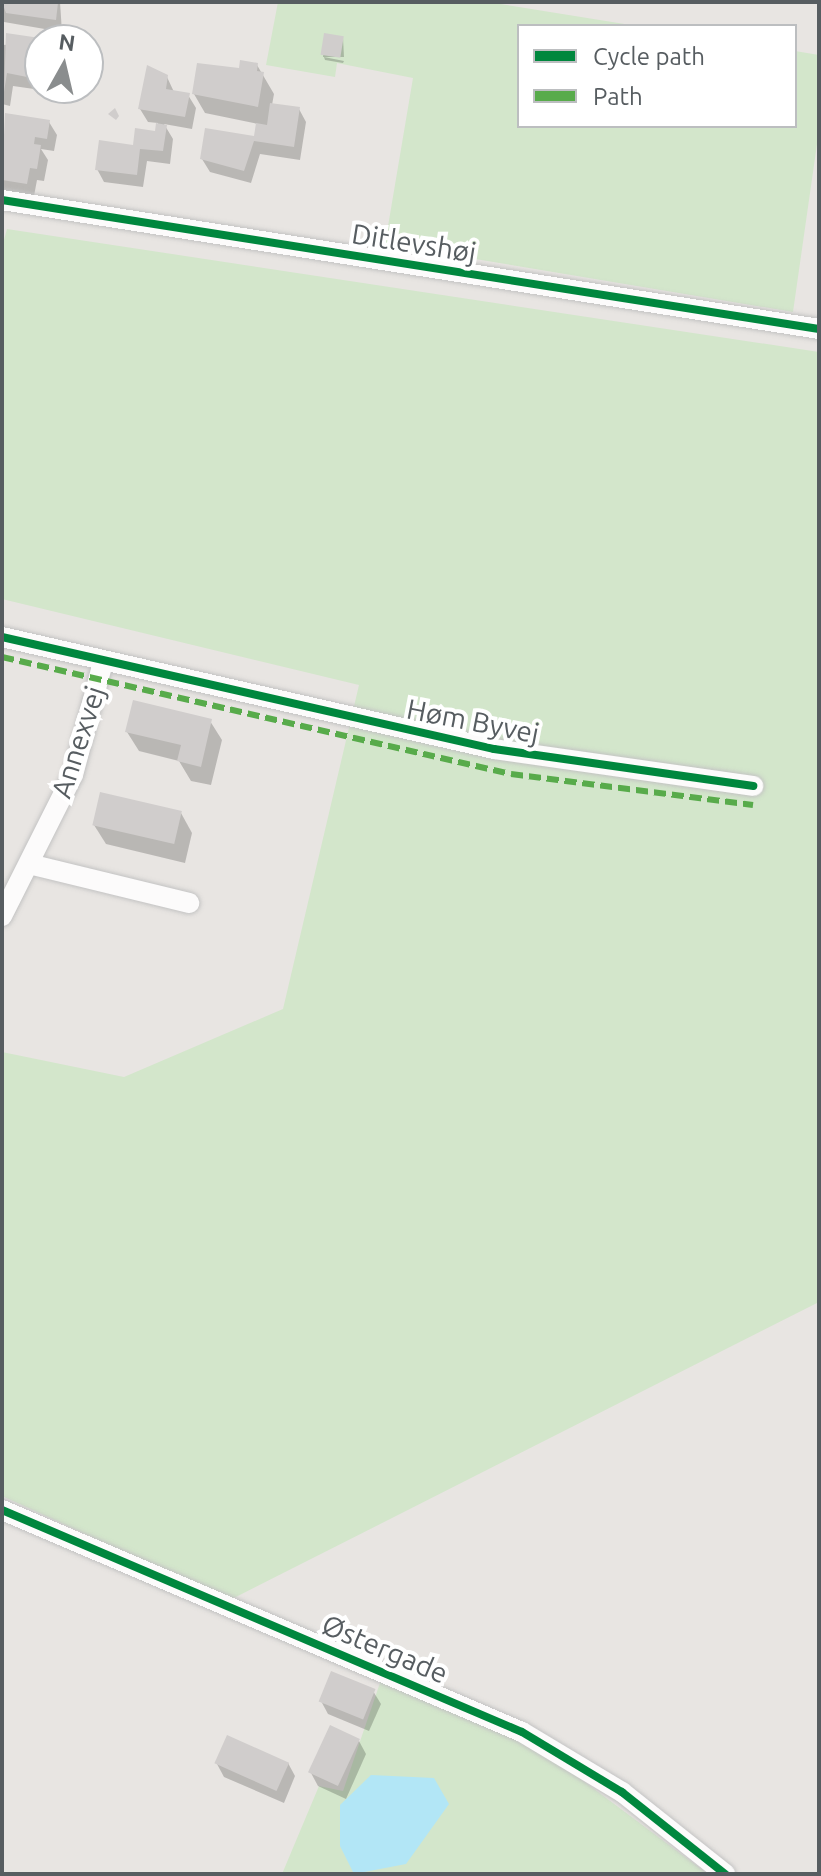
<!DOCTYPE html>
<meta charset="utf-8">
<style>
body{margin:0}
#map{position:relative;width:821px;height:1876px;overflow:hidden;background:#e8e5e2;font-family:Ubuntu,sans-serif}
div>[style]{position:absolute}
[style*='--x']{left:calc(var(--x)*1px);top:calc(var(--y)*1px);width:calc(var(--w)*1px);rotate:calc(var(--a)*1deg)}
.green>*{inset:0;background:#d3e6cb}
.water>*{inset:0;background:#b2e6f6}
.shadow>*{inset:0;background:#0003}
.building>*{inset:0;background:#d0cdcc;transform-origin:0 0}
.roads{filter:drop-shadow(0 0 2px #c3c3c3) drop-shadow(0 0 2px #c3c3c3)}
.street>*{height:20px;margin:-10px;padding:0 10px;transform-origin:10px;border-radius:10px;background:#fcfbfb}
.quiet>*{height:6px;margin-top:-3px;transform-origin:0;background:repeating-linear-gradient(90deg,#58ab4b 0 12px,transparent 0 18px)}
.cycleway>*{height:8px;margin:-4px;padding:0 4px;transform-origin:4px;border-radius:4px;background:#00873e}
span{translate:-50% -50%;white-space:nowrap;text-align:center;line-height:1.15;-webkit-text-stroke:8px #fff;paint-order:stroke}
.street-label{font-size:28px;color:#575d61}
.frame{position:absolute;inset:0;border:4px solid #575d61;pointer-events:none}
.legend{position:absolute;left:517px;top:24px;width:280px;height:104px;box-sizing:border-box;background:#fff;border:2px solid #bcbec0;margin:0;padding:10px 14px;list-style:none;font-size:24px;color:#575d61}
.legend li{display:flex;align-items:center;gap:16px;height:40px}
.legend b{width:40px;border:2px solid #bcbec0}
.north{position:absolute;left:24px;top:24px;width:80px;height:80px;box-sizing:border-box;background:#fff;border:2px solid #bcbec0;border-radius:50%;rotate:8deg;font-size:22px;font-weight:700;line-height:32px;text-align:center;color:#575d61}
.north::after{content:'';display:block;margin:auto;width:28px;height:36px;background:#8a8d8e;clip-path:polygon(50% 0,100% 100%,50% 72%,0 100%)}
</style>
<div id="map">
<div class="green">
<div style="clip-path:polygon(278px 2px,488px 2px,637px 26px,519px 26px,519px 126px,795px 126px,795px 51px,819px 55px,819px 130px,793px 312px,385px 244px,413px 78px,337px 63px,335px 77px,266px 65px)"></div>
<div style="clip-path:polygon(7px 229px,819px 352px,819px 1302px,230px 1600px,2px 1496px,2px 1052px,124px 1077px,283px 1009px,359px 685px,2px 599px,2px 247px)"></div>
<div style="clip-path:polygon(381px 1680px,512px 1736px,566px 1768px,708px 1874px,282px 1874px,319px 1786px,343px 1791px)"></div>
</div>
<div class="water">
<div style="clip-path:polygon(371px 1775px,434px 1778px,449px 1804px,406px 1864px,354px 1874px,340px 1846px,340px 1805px)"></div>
</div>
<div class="shadow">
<div style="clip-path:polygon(2px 2px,60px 2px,62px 32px,4px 22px)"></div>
<div style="clip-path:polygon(325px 35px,343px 38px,344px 57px,323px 57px)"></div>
<div style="clip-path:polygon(40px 43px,40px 73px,34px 89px,13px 86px,10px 106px,2px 104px,2px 45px)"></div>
<div style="clip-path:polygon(324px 57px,344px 61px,343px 63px,325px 60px)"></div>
<div style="clip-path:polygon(257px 65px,274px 94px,272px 105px,299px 109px,306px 122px,300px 160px,260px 154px,251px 183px,210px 172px,202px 159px,256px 138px,258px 124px,205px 113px,194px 94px)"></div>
<div style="clip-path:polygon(149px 67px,167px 77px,174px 92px,188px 95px,196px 108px,192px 129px,164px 124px,173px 139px,170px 164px,147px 161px,143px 187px,104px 182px,97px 169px,157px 133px,158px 123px,148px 122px,140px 109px)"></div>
<div style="clip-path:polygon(6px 115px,49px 122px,57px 135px,54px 151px,41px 149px,48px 160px,44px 181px,37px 180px,34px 196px,2px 190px)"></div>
<div style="clip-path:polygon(210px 721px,222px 740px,211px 785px,191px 781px,179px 761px,139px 751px,127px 732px)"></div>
<div style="clip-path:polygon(181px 813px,192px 833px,185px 863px,106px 844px,94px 825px)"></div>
<div style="clip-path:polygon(373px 1691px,381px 1704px,369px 1731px,328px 1714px,321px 1701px)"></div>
<div style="clip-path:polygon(359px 1741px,366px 1754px,346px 1799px,318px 1786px,311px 1773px)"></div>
<div style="clip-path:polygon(288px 1763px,295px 1776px,284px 1803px,224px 1777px,217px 1764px)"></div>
</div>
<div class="building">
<div style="clip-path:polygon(2px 2px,58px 3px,56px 20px,6px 13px)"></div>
<div style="clip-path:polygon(6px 33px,40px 38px,40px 62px,30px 60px,27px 77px,7px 73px,4px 92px)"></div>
<div style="left:324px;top:33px;width:20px;height:22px;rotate:9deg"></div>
<div style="clip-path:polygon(240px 60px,258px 63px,257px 71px,264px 72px,258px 107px,192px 94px,197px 63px,239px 68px)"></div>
<div style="clip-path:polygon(147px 65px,168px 75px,166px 89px,190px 93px,185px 117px,138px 109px)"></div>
<div style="clip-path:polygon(270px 103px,300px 107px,294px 147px,254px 141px,244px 171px,200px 159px,205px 128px,254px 136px,256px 123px,267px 125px)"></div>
<div style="clip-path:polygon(115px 108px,119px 116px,116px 120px,108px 114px)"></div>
<div style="clip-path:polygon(5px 113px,50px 120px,47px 139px,35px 137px,34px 144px,41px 145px,37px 169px,30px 168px,27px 184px,2px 180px)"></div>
<div style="clip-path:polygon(156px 123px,167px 125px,163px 151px,140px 149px,137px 175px,95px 170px,99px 140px,133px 145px,135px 128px,155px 131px)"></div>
<div style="clip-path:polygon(133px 700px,212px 719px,201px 767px,177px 761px,181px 745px,125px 732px)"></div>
<div style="left:100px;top:792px;width:84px;height:34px;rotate:13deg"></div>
<div style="left:331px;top:1671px;width:48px;height:33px;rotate:22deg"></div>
<div style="left:330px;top:1725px;width:33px;height:52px;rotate:25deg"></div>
<div style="left:227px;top:1735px;width:68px;height:31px;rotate:24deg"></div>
</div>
<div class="roads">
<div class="street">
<div style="--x:2;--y:200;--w:827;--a:8.97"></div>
<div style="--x:2;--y:637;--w:505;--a:12.82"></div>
<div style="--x:494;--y:749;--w:262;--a:8.1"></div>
<div style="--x:29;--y:864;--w:165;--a:13.7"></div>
<div style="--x:2;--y:916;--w:158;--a:-63.3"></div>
<div style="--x:73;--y:775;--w:117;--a:-75.1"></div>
<div style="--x:2;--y:1510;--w:565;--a:23.12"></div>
<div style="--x:522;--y:1732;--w:117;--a:31"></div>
<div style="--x:622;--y:1792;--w:132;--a:38.5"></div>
</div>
</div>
<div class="quiet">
<div style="--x:2;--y:657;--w:522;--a:12.95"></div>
<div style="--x:511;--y:774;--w:244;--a:7.3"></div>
</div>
<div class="cycleway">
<div style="--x:2;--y:200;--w:827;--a:8.97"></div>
<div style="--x:2;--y:637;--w:505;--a:12.82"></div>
<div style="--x:494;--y:749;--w:262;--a:8.1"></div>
<div style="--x:2;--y:1510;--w:565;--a:23.12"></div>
<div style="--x:522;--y:1732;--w:117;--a:31"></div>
<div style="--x:622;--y:1792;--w:132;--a:38.5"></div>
</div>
<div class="street-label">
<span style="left:414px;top:243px;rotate:9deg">Ditlevshøj</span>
<span style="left:473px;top:721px;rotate:11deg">Høm Byvej</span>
<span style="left:78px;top:742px;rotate:-72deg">Annexvej</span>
<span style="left:385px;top:1649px;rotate:23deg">Østergade</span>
</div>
<div class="frame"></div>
<ul class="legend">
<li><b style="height:10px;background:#00873e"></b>Cycle path</li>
<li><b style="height:10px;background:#58ab4b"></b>Path</li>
</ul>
<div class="north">N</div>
</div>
